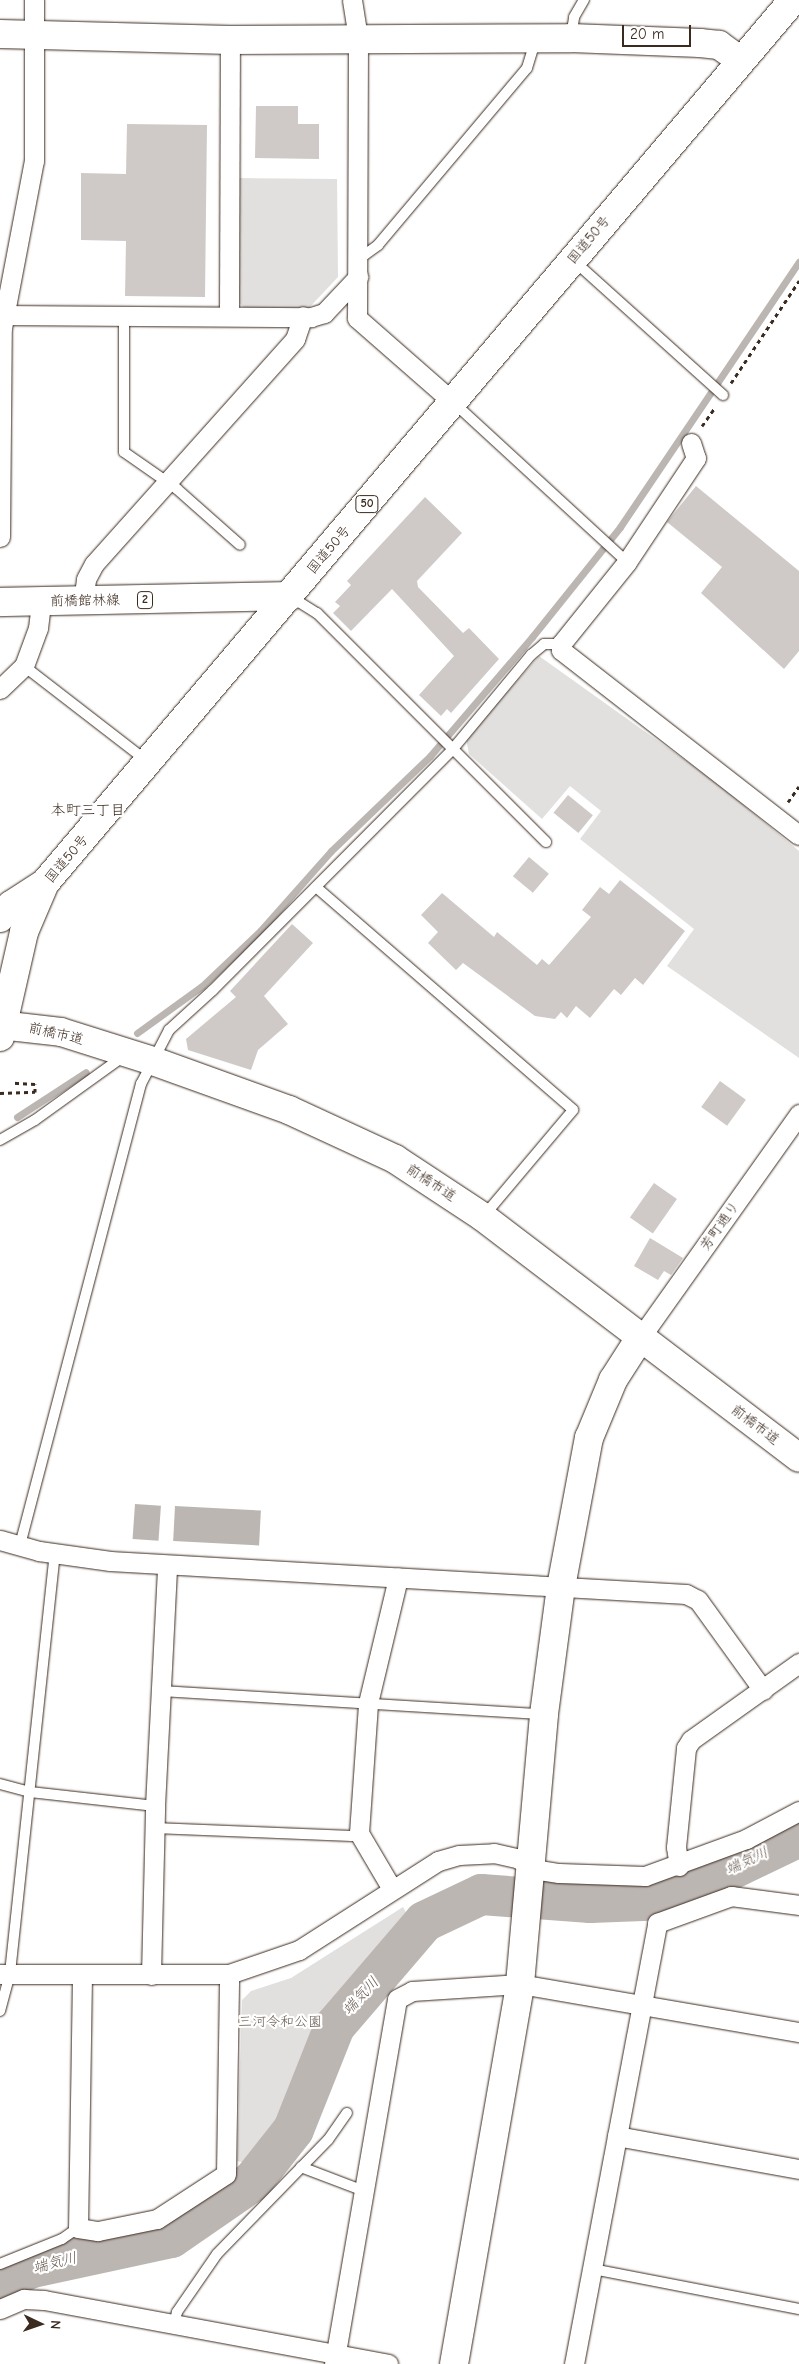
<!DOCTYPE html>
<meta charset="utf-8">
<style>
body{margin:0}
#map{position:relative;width:799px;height:2364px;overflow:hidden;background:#fff;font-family:"Comic Neue","Klee One",sans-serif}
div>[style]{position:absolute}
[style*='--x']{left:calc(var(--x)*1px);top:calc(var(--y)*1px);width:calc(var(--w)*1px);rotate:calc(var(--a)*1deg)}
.green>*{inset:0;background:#e2e0de}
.water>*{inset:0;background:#bcb6b3;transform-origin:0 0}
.stream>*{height:7px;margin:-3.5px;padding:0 3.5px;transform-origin:3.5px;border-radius:3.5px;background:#bcb6b3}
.river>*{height:41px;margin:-20.5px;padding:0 20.5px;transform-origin:20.5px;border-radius:20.5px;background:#bcb6b3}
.building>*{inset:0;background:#cfcac7;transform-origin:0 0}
.path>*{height:3px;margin-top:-1.5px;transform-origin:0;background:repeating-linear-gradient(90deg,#3b2a1e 0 4px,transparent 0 8px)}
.roads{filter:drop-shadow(0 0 1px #3b2a1e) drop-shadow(0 0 1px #3b2a1e)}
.lane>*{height:10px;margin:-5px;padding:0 5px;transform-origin:5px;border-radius:5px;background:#fff}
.street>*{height:19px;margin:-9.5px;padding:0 9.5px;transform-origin:9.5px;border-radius:9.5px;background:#fff}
.secondary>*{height:28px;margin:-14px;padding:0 14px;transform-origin:14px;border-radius:14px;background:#fff}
.primary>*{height:28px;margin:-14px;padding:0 14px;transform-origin:14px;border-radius:14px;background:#fff}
.highway>*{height:28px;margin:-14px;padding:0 14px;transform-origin:14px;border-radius:14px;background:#fff}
span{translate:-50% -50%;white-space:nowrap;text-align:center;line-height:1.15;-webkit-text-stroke:4.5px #fff;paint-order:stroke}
.shield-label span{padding:1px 4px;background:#fff;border:1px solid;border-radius:4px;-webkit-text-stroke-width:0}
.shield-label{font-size:12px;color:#3b2a1e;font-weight:700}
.street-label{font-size:14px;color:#3b2a1e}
.park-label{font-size:14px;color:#65584e}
.neighbourhood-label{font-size:15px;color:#3b2a1e}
.water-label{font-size:15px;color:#685b52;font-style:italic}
.north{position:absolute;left:15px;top:2299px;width:50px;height:50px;-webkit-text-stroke:4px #fff;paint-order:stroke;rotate:93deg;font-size:14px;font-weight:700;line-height:20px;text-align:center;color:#3b2a1e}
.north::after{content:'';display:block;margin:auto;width:18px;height:22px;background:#3b2a1e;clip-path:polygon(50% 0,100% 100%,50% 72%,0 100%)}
.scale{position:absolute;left:622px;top:25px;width:69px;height:22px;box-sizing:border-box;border:2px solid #3b2a1e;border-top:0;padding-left:6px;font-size:15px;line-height:18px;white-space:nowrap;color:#3b2a1e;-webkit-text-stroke:4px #fff;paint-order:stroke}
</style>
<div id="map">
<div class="green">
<div style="clip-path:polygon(237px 178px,337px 179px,338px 277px,308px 309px,245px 308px,236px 301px)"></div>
<div style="clip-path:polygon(539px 656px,717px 783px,799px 851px,799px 1058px,667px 966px,694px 929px,580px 839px,601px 811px,570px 786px,542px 819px,469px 754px,466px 739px)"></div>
<div style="clip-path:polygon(403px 1907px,409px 1918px,322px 2026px,294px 2093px,255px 2165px,237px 2161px,242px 2000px,251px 1991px,291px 1978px)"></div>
</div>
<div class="water">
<div style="left:135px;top:1504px;width:26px;height:35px;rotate:4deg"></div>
<div style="left:175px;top:1506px;width:86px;height:35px;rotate:3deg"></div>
</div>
<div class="stream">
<div style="--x:137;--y:1033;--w:80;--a:-35.9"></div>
<div style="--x:202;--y:986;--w:80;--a:-43.5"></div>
<div style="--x:260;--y:931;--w:107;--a:-48.4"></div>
<div style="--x:331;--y:851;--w:137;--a:-43.8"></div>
<div style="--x:430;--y:756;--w:157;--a:-49.4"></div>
<div style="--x:532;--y:637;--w:141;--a:-51.3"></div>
<div style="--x:620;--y:527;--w:320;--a:-56"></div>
<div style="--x:17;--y:1117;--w:82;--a:-33.1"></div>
</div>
<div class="river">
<div style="--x:0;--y:2281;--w:35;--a:-24"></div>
<div style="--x:32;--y:2267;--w:142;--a:-12.2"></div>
<div style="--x:171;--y:2237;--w:98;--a:-34.7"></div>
<div style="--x:252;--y:2181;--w:66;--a:-51.7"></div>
<div style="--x:293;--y:2129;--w:111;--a:-68.3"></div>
<div style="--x:334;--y:2026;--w:138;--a:-49.4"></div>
<div style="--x:424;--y:1921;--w:63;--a:-25.3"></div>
<div style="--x:481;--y:1894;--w:109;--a:4.2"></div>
<div style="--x:590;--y:1902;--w:52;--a:-2.2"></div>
<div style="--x:642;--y:1900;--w:84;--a:-18.6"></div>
<div style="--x:722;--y:1873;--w:85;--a:-25.7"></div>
</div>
<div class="building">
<div style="clip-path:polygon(256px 106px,298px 106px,298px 124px,319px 124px,319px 159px,255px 158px)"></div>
<div style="clip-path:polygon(127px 124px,207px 125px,205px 297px,125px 296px,126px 241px,81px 240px,81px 173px,126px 174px)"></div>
<div style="clip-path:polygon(696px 486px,799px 571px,799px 651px,784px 669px,701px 593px,722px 567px,667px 522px)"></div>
<div style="clip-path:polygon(425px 497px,462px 533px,417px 581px,418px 587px,463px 633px,469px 628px,499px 659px,451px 713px,447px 709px,441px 716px,419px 695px,454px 656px,392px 589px,351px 631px,333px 613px,340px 606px,335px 602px,351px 585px,347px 581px)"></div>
<div style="left:568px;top:795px;width:32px;height:23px;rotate:39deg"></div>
<div style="left:529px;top:857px;width:26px;height:25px;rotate:40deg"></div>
<div style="clip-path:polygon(620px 880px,685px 931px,643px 985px,635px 978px,621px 995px,614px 989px,590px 1018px,576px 1006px,567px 1018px,561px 1012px,555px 1019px,535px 1016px,463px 963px,456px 970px,428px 943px,438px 932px,421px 915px,442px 893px,494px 937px,497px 932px,537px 965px,542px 959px,549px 965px,591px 917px,582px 910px,600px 887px,609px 894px)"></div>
<div style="clip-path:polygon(292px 924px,313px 943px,264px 996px,288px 1024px,258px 1050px,251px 1070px,188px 1050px,186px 1039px,236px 997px,230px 991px)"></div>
<div style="left:720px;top:1081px;width:32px;height:32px;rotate:36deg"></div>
<div style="left:654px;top:1183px;width:28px;height:42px;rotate:35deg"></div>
<div style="clip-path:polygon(650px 1238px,683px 1258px,671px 1275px,664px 1271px,658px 1280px,634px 1266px)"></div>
</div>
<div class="path">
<div style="--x:731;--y:383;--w:123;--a:-56.3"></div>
<div style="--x:702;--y:426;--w:21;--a:-55"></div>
<div style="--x:788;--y:802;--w:19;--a:-55"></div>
<div style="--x:0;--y:1093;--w:35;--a:-2"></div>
<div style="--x:35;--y:1092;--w:8;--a:-90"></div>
<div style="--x:35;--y:1084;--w:22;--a:-177"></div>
</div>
<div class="roads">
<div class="lane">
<div style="--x:571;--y:37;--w:20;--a:-81"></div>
<div style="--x:574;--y:17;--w:20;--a:-60"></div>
<div style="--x:359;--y:259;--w:24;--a:-36"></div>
<div style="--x:378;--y:245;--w:231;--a:-49.9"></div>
<div style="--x:527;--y:68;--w:30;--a:-73"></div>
<div style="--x:573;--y:260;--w:202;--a:42"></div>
<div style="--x:124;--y:315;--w:137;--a:90"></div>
<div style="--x:124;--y:452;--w:65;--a:34.9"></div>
<div style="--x:177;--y:489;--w:84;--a:41.6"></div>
<div style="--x:453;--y:402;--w:236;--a:42.6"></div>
<div style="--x:291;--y:597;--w:31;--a:32"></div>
<div style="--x:317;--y:613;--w:324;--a:45"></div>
<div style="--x:24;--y:666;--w:155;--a:37.7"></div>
<div style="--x:316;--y:887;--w:340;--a:40.9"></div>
<div style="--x:573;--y:1110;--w:140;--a:130.1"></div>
<div style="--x:0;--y:1140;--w:40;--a:-29.7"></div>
<div style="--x:35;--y:1120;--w:111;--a:-35.8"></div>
<div style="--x:20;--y:1545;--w:477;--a:-75.3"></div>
<div style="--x:141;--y:1084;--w:61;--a:-62.6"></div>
<div style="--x:169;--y:1030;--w:59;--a:-42.3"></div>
<div style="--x:213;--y:990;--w:339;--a:-45.1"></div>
<div style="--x:452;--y:750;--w:124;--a:-50.3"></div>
<div style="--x:531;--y:655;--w:17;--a:-40"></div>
<div style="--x:544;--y:644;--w:17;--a:0"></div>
<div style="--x:162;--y:1691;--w:382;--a:3.5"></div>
<div style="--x:0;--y:1784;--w:31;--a:15"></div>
<div style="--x:30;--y:1792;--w:126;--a:6.4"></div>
<div style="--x:154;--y:1828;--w:198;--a:2.3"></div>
<div style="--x:352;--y:1836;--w:8;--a:-23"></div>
<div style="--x:0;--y:2011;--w:39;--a:-75"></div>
<div style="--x:10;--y:1973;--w:421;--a:-83.9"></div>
<div style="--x:301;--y:2167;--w:67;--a:20.9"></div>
<div style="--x:0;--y:2264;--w:67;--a:-22"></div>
<div style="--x:62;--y:2239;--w:19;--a:-35"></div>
<div style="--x:593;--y:2269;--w:210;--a:11"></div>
<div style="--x:174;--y:2324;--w:12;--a:-76"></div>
<div style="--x:177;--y:2312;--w:70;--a:-55.4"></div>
<div style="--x:217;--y:2254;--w:159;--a:-45.8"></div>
<div style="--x:328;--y:2140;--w:33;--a:-55"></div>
</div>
<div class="street">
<div style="--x:352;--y:0;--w:39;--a:81"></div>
<div style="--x:358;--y:39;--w:279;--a:90.2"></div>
<div style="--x:357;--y:318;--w:128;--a:41.2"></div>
<div style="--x:229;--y:314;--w:274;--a:-89.8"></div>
<div style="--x:0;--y:315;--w:311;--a:0.4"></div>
<div style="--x:311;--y:317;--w:14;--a:-17"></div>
<div style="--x:324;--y:313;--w:50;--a:-46.6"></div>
<div style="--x:691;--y:443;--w:16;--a:72"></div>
<div style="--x:696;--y:458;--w:125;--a:123.6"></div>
<div style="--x:627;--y:562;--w:105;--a:128.8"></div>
<div style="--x:561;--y:644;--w:6;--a:90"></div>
<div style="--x:561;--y:650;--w:301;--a:37.9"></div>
<div style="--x:0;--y:537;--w:209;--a:-89.5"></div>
<div style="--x:2;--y:328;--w:170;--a:-79.2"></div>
<div style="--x:34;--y:161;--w:161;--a:-90"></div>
<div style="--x:83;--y:601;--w:22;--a:-82"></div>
<div style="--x:86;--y:579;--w:17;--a:-62"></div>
<div style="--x:94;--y:564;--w:302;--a:-48.2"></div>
<div style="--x:295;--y:339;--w:24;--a:-71"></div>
<div style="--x:0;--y:689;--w:33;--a:-44"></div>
<div style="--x:24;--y:666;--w:40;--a:-69.8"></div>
<div style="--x:38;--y:628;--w:26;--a:-83"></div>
<div style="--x:640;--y:1338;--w:275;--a:-54.6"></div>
<div style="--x:0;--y:1540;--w:41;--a:15.8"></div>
<div style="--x:39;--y:1551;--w:72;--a:8"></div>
<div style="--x:110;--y:1561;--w:577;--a:3.28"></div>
<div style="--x:686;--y:1594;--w:13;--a:27"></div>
<div style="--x:698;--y:1600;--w:111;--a:54.2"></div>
<div style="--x:679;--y:1866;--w:19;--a:-99"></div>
<div style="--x:676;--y:1847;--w:100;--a:-84.2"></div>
<div style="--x:686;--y:1748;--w:9;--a:-58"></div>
<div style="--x:691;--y:1740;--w:133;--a:-35.5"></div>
<div style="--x:392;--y:1889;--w:65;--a:-120.5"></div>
<div style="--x:359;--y:1833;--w:130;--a:-86"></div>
<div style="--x:368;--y:1703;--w:129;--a:-76.5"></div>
<div style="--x:0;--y:1974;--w:229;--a:0"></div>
<div style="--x:229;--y:1974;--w:74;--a:-18.9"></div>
<div style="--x:299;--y:1950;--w:165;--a:-32.6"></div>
<div style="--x:438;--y:1861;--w:22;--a:-16"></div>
<div style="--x:459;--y:1855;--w:35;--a:-3"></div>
<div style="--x:494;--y:1853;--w:26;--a:13"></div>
<div style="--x:519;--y:1859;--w:17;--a:36"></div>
<div style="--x:533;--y:1869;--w:26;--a:9"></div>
<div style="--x:559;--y:1873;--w:86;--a:2"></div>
<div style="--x:645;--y:1876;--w:108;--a:-20.1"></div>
<div style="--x:746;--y:1839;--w:60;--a:-27.8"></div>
<div style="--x:151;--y:1975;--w:169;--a:-88.6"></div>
<div style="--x:155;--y:1806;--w:241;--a:-87.1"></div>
<div style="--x:82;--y:1976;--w:252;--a:90.9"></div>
<div style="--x:78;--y:2228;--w:20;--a:9"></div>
<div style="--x:98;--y:2231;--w:60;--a:-11.5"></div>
<div style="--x:157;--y:2219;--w:82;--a:-33.1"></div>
<div style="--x:226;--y:2174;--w:200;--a:-89.1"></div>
<div style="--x:617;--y:2136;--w:185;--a:10.3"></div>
<div style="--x:0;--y:2309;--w:26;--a:-23"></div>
<div style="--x:24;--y:2299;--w:20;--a:3"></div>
<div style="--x:44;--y:2300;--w:350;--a:10.5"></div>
<div style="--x:334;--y:2364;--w:370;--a:-80.2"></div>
<div style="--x:397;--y:1999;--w:17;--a:-28"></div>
<div style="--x:412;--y:1991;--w:108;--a:-3.7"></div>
<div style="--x:520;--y:1984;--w:283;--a:9.8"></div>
<div style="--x:574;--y:2364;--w:449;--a:-79.3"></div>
<div style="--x:657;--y:1923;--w:79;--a:-20"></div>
<div style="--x:731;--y:1896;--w:69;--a:7.5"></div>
</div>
<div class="secondary">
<div style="--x:0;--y:34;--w:230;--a:1.5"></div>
<div style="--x:230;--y:40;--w:341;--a:-0.3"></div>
<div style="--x:571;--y:38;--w:129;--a:2.2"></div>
<div style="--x:700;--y:43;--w:19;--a:6"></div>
<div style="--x:719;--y:45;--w:26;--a:36"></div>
<div style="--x:0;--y:1025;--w:61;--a:6.5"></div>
<div style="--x:61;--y:1032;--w:96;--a:17.5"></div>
<div style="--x:153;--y:1061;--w:145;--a:19.8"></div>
<div style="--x:289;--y:1110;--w:117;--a:24.8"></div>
<div style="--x:395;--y:1159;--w:105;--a:33.4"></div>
<div style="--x:483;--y:1217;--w:397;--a:37.3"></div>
<div style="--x:454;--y:2364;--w:386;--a:-80.1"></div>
<div style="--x:520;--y:1984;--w:271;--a:-84.9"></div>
<div style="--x:544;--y:1714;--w:128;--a:-82.4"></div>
<div style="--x:561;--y:1587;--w:152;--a:-79.4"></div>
<div style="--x:589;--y:1438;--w:63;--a:-67.5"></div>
<div style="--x:613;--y:1380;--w:50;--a:-57.3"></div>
</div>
<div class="primary">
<div style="--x:0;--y:602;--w:290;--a:-1.2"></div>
</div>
<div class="highway">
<div style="--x:0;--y:918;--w:17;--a:-50"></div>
<div style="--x:11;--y:905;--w:40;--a:-32.9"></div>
<div style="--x:0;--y:1037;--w:108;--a:-77.1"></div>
<div style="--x:24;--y:932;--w:53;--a:-66.8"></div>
<div style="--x:45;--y:883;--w:1157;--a:-49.73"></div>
</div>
</div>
<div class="shield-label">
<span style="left:367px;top:504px">50</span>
<span style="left:145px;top:600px">2</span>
</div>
<div class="street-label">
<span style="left:589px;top:240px;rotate:-50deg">国道50号</span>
<span style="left:329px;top:550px;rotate:-50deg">国道50号</span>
<span style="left:85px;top:601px;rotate:-1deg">前橋館林線</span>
<span style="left:67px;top:859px;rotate:-50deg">国道50号</span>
<span style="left:56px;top:1034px;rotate:13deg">前橋市道</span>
<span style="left:431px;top:1183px;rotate:33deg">前橋市道</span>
<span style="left:720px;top:1226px;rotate:-55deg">芳町通り</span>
<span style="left:755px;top:1425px;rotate:37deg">前橋市道</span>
</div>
<div class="park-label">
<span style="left:280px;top:2022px">三河令和公園</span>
</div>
<div class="neighbourhood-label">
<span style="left:88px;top:811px">本町三丁目</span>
</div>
<div class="water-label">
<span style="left:747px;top:1861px;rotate:-25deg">端気川</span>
<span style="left:361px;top:1996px;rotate:-47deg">端気川</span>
<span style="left:55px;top:2263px;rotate:-14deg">端気川</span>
</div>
<div class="north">N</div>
<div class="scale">20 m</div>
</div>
